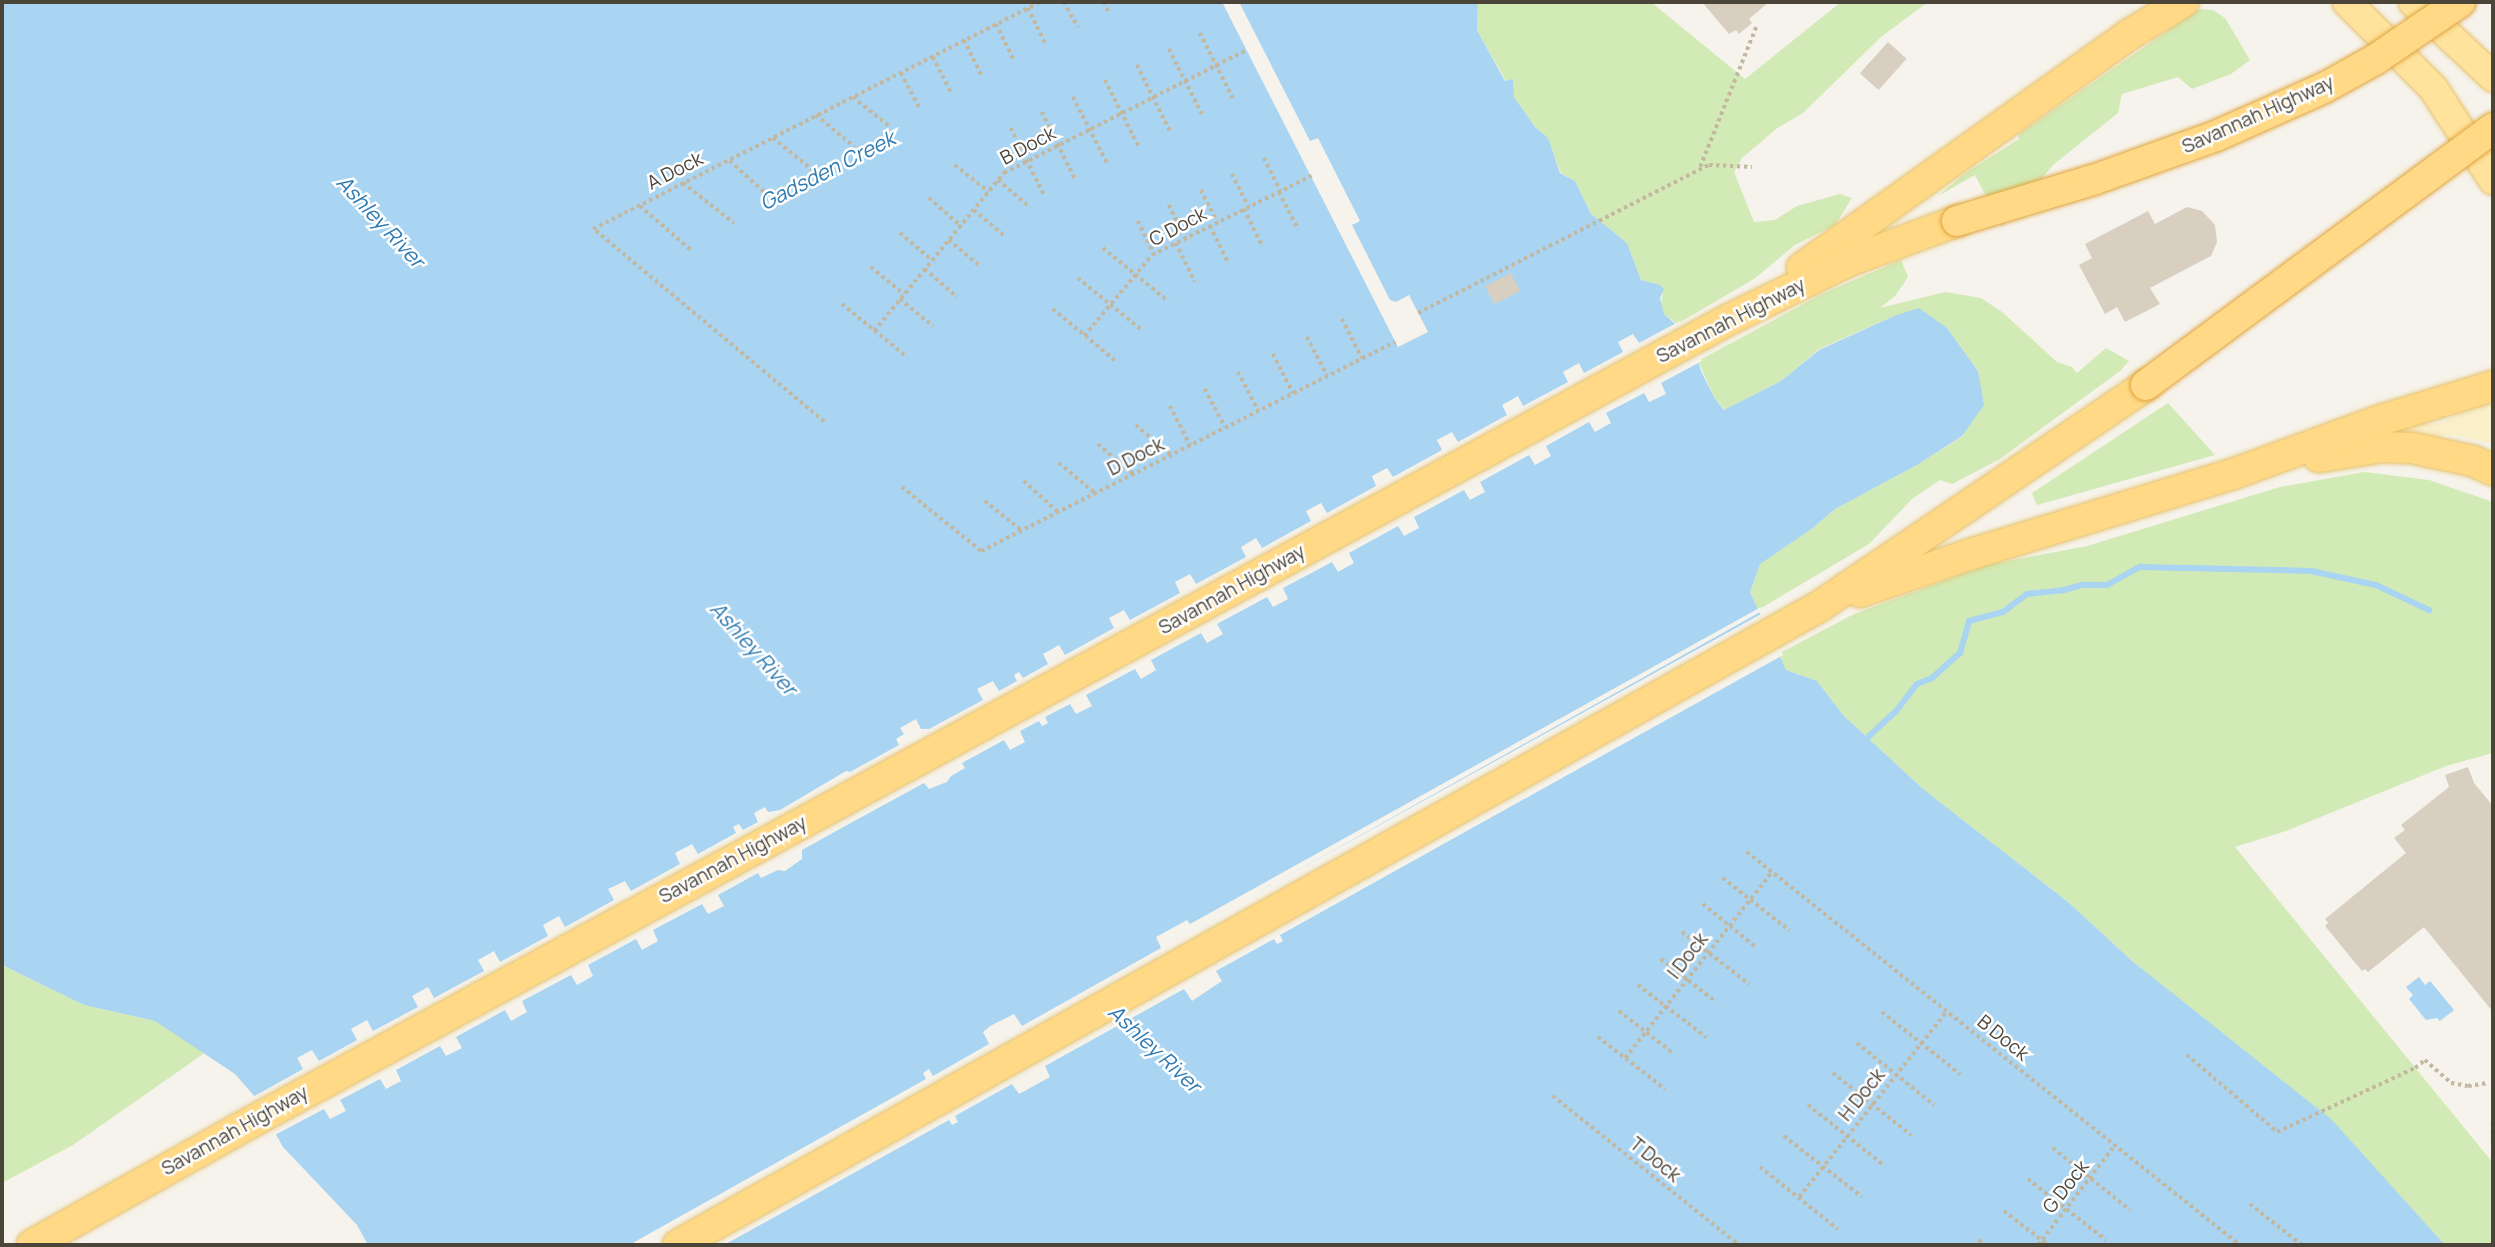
<!DOCTYPE html>
<style>
body{margin:0}
#map{position:relative;width:2495px;height:1247px;overflow:hidden;background:#f6f3ec;font-family:Manrope,sans-serif}
div>[style]{position:absolute}
[style*='--x']{left:calc(var(--x)*1px);top:calc(var(--y)*1px);width:calc(var(--w)*1px);rotate:calc(var(--a)*1deg)}
.green>*{inset:0;background:#d2eab5}
.sand>*{inset:0;background:#f9efc9}
.water>*{inset:0;background:#a9d4f2}
.pier>*{inset:0;background:#f6f3ec}
.stream>*{height:6px;margin:-3px;padding:0 3px;transform-origin:3px;border-radius:3px;background:#a9d4f2}
.building>*{inset:0;background:#d8cfc1;transform-origin:0 0}
.path>*{height:3.5px;margin-top:-1.75px;transform-origin:0;background:repeating-linear-gradient(90deg,#c4b79f 0 3.5px,transparent 0 7px)}
.roads{filter:drop-shadow(0 0 2px #e6c16a) drop-shadow(0 0 2px #e6c16a)}
.primary>*{height:28px;margin:-14px;padding:0 14px;transform-origin:14px;border-radius:14px;background:#ffe39c}
.trunk>*{height:30px;margin:-15px;padding:0 15px;transform-origin:15px;border-radius:15px;background:#ffd985}
.bridges{filter:drop-shadow(0 0 2px #e0a43c) drop-shadow(0 0 2px #e0a43c)}
.trunk-bridge>*{height:30px;margin:-15px;padding:0 15px;transform-origin:15px;border-radius:15px;background:#ffd985}
span{translate:-50% -50%;white-space:nowrap;text-align:center;line-height:1.15;-webkit-text-stroke:5px #fff;paint-order:stroke}
.street-label{font-size:19px;color:#4b4439}
.water-label{font-size:21px;color:#2e7ab2;font-style:italic}
.frame{position:absolute;inset:0;border:4px solid #4b4439;pointer-events:none}
</style>
<div id="map">
<div class="green">
<div style="clip-path:polygon(1478px 2px,1651px 2px,1745px 79px,1841px 2px,1928px 2px,1881px 37px,1803px 113px,1776px 129px,1742px 158px,1734px 172px,1754px 222px,1775px 220px,1797px 206px,1840px 194px,1852px 198px,1835px 225px,1795px 245px,1754px 279px,1677px 324px,1664px 314px,1661px 306px,1663px 289px,1660px 285px,1641px 280px,1627px 243px,1591px 214px,1575px 181px,1561px 173px,1547px 138px,1535px 127px,1514px 97px,1513px 80px,1506px 81px,1477px 30px)"></div>
<div style="clip-path:polygon(2199px 9px,2213px 10px,2225px 18px,2250px 60px,2231px 74px,2192px 89px,2178px 77px,2122px 94px,2118px 113px,2053px 165px,2002px 227px,1975px 175px,1938px 196px,1964px 174px,2019px 139px,2019px 134px)"></div>
<div style="clip-path:polygon(1901px 260px,1908px 277px,1895px 296px,1880px 308px,1945px 292px,1981px 298px,2002px 312px,2057px 362px,2072px 367px,2077px 373px,2106px 348px,2129px 361px,2120px 371px,2000px 459px,1952px 484px,1940px 480px,1912px 499px,1869px 544px,1758px 610px,1750px 592px,1760px 563px,1813px 528px,1835px 509px,1917px 465px,1963px 436px,1978px 371px,1947px 328px,1894px 316px,1819px 349px,1781px 381px,1725px 410px,1715px 399px,1698px 361px,1822px 294px)"></div>
<div style="clip-path:polygon(2168px 403px,2215px 455px,2037px 505px,2032px 493px)"></div>
<div style="clip-path:polygon(2364px 472px,2429px 480px,2493px 502px,2493px 753px,2446px 766px,2286px 831px,2235px 847px,2493px 1163px,2493px 1245px,2445px 1245px,2331px 1120px,2131px 960px,2068px 902px,1923px 789px,1844px 716px,1817px 681px,1786px 670px,1778px 654px,1854px 614px,1987px 565px,2087px 546px,2280px 487px)"></div>
<div style="clip-path:polygon(2px 965px,84px 1005px,155px 1021px,206px 1052px,73px 1145px,2px 1183px)"></div>
</div>
<div class="sand">
<div style="clip-path:polygon(2480px 405px,2493px 405px,2493px 444px,2453px 435px,2443px 435px,2439px 440px,2382px 435px,2426px 417px,2425px 424px,2441px 423px)"></div>
</div>
<div class="water">
<div style="clip-path:polygon(2px 2px,1478px 2px,1477px 30px,1505px 81px,1513px 79px,1514px 97px,1535px 127px,1548px 138px,1560px 173px,1575px 181px,1591px 214px,1627px 243px,1641px 280px,1660px 285px,1664px 289px,1660px 298px,1664px 314px,1691px 338px,1701px 371px,1715px 399px,1724px 410px,1781px 381px,1819px 350px,1894px 316px,1919px 308px,1947px 328px,1978px 371px,1984px 405px,1962px 436px,1917px 465px,1835px 509px,1813px 528px,1760px 564px,1750px 592px,1786px 670px,1817px 681px,1844px 716px,1923px 789px,2068px 902px,2131px 960px,2332px 1120px,2445px 1245px,368px 1245px,357px 1225px,283px 1147px,255px 1097px,235px 1074px,155px 1021px,84px 1005px,2px 965px)"></div>
<div style="clip-path:polygon(2419px 977px,2425px 985px,2430px 981px,2454px 1010px,2440px 1021px,2437px 1018px,2426px 1020px,2409px 999px,2413px 995px,2406px 987px)"></div>
</div>
<div class="pier">
<div style="clip-path:polygon(1222px 2px,1239px 2px,1310px 141px,1318px 138px,1360px 221px,1352px 225px,1390px 300px,1396px 302px,1409px 295px,1428px 332px,1398px 347px)"></div>
<div style="clip-path:polygon(1680px 321px,1694px 336px,1702px 361px,1661px 383px,1666px 394px,1649px 402px,1644px 393px,1606px 413px,1611px 423px,1595px 432px,1589px 422px,1546px 446px,1551px 456px,1535px 465px,1529px 455px,1480px 482px,1485px 492px,1470px 500px,1464px 490px,1414px 517px,1419px 528px,1404px 536px,1398px 526px,1349px 553px,1354px 563px,1338px 572px,1332px 562px,1283px 588px,1288px 599px,1273px 607px,1267px 597px,1217px 624px,1223px 634px,1207px 643px,1201px 633px,1151px 660px,1156px 670px,1141px 679px,1135px 669px,1086px 695px,1092px 706px,1076px 714px,1070px 704px,1045px 717px,1048px 723px,1042px 726px,1039px 721px,1020px 731px,1025px 742px,1010px 750px,1004px 740px,962px 763px,965px 768px,951px 776px,947px 782px,929px 789px,924px 783px,847px 825px,802px 850px,802px 859px,785px 871px,778px 870px,761px 878px,758px 873px,718px 895px,724px 906px,708px 914px,702px 904px,653px 930px,658px 941px,642px 950px,636px 939px,588px 965px,593px 976px,577px 985px,571px 975px,522px 1001px,527px 1012px,511px 1021px,505px 1010px,456px 1037px,462px 1048px,446px 1056px,440px 1046px,396px 1070px,401px 1081px,386px 1089px,380px 1079px,340px 1100px,346px 1111px,330px 1119px,324px 1109px,273px 1136px,251px 1098px,303px 1069px,297px 1058px,312px 1050px,319px 1061px,357px 1040px,351px 1029px,367px 1020px,373px 1031px,418px 1007px,412px 996px,428px 987px,434px 998px,484px 971px,478px 960px,494px 951px,500px 962px,548px 936px,543px 925px,559px 916px,565px 927px,614px 900px,608px 889px,625px 881px,631px 891px,680px 864px,675px 853px,692px 844px,698px 854px,736px 833px,733px 827px,739px 824px,743px 830px,758px 822px,754px 813px,765px 807px,768px 812px,780px 810px,846px 771px,850px 772px,899px 745px,896px 739px,904px 734px,900px 728px,916px 719px,921px 729px,929px 729px,983px 700px,977px 689px,993px 681px,999px 691px,1017px 681px,1014px 675px,1019px 672px,1023px 678px,1048px 664px,1043px 654px,1059px 645px,1065px 655px,1114px 628px,1109px 618px,1124px 610px,1130px 620px,1180px 593px,1175px 582px,1190px 574px,1196px 584px,1246px 557px,1241px 547px,1256px 538px,1262px 548px,1311px 521px,1306px 511px,1321px 503px,1327px 513px,1376px 486px,1372px 476px,1387px 468px,1393px 477px,1442px 450px,1437px 440px,1452px 432px,1458px 442px,1507px 415px,1502px 405px,1518px 396px,1523px 406px,1568px 382px,1563px 372px,1579px 363px,1584px 373px,1623px 352px,1618px 342px,1633px 334px,1639px 343px)"></div>
<div style="clip-path:polygon(1761px 607px,1762px 611px,1257px 893px,1763px 613px,1783px 655px,1280px 935px,1283px 941px,1277px 944px,1274px 939px,1216px 971px,1222px 981px,1192px 1001px,1184px 989px,1045px 1066px,1050px 1077px,1019px 1094px,1012px 1084px,955px 1116px,958px 1122px,952px 1125px,949px 1120px,724px 1245px,629px 1245px,926px 1079px,923px 1073px,929px 1069px,933px 1076px,989px 1044px,983px 1032px,990px 1026px,1014px 1014px,1022px 1026px,1161px 948px,1156px 937px,1187px 920px,1190px 924px)"></div>
</div>
<div class="stream">
<div style="--x:1867;--y:738;--w:40;--a:-43"></div>
<div style="--x:1896;--y:711;--w:34;--a:-52"></div>
<div style="--x:1917;--y:684;--w:16;--a:-22"></div>
<div style="--x:1932;--y:678;--w:38;--a:-42"></div>
<div style="--x:1960;--y:653;--w:33;--a:-74"></div>
<div style="--x:1969;--y:621;--w:35;--a:-15"></div>
<div style="--x:2003;--y:612;--w:30;--a:-37"></div>
<div style="--x:2027;--y:594;--w:37;--a:-6"></div>
<div style="--x:2064;--y:590;--w:19;--a:-16"></div>
<div style="--x:2082;--y:585;--w:25;--a:0"></div>
<div style="--x:2107;--y:585;--w:38;--a:-29"></div>
<div style="--x:2140;--y:567;--w:171;--a:1.3"></div>
<div style="--x:2311;--y:571;--w:66;--a:12.2"></div>
<div style="--x:2376;--y:585;--w:59;--a:25.3"></div>
</div>
<div class="building">
<div style="clip-path:polygon(1702px 2px,1769px 2px,1749px 19px,1752px 23px,1739px 34px,1736px 30px,1729px 34px)"></div>
<div style="left:1888px;top:42px;width:25px;height:42px;rotate:42deg"></div>
<div style="clip-path:polygon(2187px 207px,2202px 211px,2215px 225px,2217px 242px,2211px 256px,2150px 288px,2160px 304px,2125px 322px,2117px 307px,2105px 314px,2079px 265px,2092px 258px,2085px 244px,2148px 211px,2155px 224px)"></div>
<div style="left:1511px;top:273px;width:20px;height:29px;rotate:63deg"></div>
<div style="clip-path:polygon(2468px 767px,2474px 783px,2493px 806px,2493px 1012px,2424px 927px,2368px 972px,2365px 969px,2362px 971px,2325px 926px,2328px 923px,2325px 919px,2406px 853px,2394px 838px,2405px 830px,2401px 825px,2449px 787px,2445px 775px)"></div>
</div>
<div class="path">
<div style="--x:1064;--y:2;--w:29;--a:61"></div>
<div style="--x:1104;--y:2;--w:10;--a:66"></div>
<div style="--x:1028;--y:8;--w:39;--a:64"></div>
<div style="--x:996;--y:24;--w:40;--a:63.4"></div>
<div style="--x:1200;--y:33;--w:73;--a:63.1"></div>
<div style="--x:964;--y:40;--w:40;--a:63.4"></div>
<div style="--x:1169;--y:49;--w:73;--a:63.1"></div>
<div style="--x:933;--y:57;--w:39;--a:63"></div>
<div style="--x:1137;--y:65;--w:74;--a:63.4"></div>
<div style="--x:901;--y:73;--w:40;--a:62"></div>
<div style="--x:1105;--y:80;--w:75;--a:63.1"></div>
<div style="--x:853;--y:97;--w:46;--a:38.9"></div>
<div style="--x:1073;--y:97;--w:74;--a:62.7"></div>
<div style="--x:1042;--y:112;--w:75;--a:63.8"></div>
<div style="--x:816;--y:115;--w:50;--a:39.4"></div>
<div style="--x:1011;--y:128;--w:75;--a:63.8"></div>
<div style="--x:773;--y:138;--w:54;--a:39"></div>
<div style="--x:1264;--y:158;--w:37;--a:63"></div>
<div style="--x:730;--y:161;--w:57;--a:42.1"></div>
<div style="--x:955;--y:165;--w:43;--a:38.5"></div>
<div style="--x:1700;--y:167;--w:151;--a:-68.2"></div>
<div style="--x:1232;--y:174;--w:37;--a:63"></div>
<div style="--x:998;--y:180;--w:42;--a:40.2"></div>
<div style="--x:683;--y:183;--w:65;--a:38.1"></div>
<div style="--x:1201;--y:190;--w:36;--a:63"></div>
<div style="--x:1279;--y:192;--w:42;--a:62.8"></div>
<div style="--x:929;--y:198;--w:43;--a:41.2"></div>
<div style="--x:1169;--y:205;--w:37;--a:64"></div>
<div style="--x:640;--y:206;--w:67;--a:40.8"></div>
<div style="--x:1244;--y:209;--w:42;--a:63.4"></div>
<div style="--x:974;--y:210;--w:42;--a:40.2"></div>
<div style="--x:1138;--y:221;--w:37;--a:64"></div>
<div style="--x:1210;--y:226;--w:42;--a:63.4"></div>
<div style="--x:900;--y:233;--w:42;--a:40.2"></div>
<div style="--x:949;--y:240;--w:42;--a:40.2"></div>
<div style="--x:1176;--y:243;--w:43;--a:64"></div>
<div style="--x:1103;--y:248;--w:84;--a:39.2"></div>
<div style="--x:871;--y:267;--w:43;--a:39.3"></div>
<div style="--x:925;--y:269;--w:43;--a:41.2"></div>
<div style="--x:1078;--y:278;--w:84;--a:39.2"></div>
<div style="--x:900;--y:299;--w:43;--a:39.3"></div>
<div style="--x:842;--y:304;--w:84;--a:39.2"></div>
<div style="--x:1053;--y:309;--w:83;--a:39.6"></div>
<div style="--x:1418;--y:313;--w:326;--a:-27"></div>
<div style="--x:1709;--y:165;--w:43;--a:2.7"></div>
<div style="--x:1342;--y:319;--w:44;--a:62.9"></div>
<div style="--x:874;--y:331;--w:205;--a:-50.6"></div>
<div style="--x:1004;--y:173;--w:271;--a:-26.9"></div>
<div style="--x:1084;--y:336;--w:106;--a:-50"></div>
<div style="--x:1152;--y:255;--w:178;--a:-26.4"></div>
<div style="--x:1307;--y:337;--w:43;--a:62.2"></div>
<div style="--x:1273;--y:354;--w:44;--a:62.9"></div>
<div style="--x:1238;--y:372;--w:43;--a:62.2"></div>
<div style="--x:1205;--y:389;--w:43;--a:62.2"></div>
<div style="--x:1170;--y:406;--w:44;--a:62.9"></div>
<div style="--x:824;--y:422;--w:301;--a:-140.1"></div>
<div style="--x:593;--y:229;--w:501;--a:-26.92"></div>
<div style="--x:1136;--y:425;--w:46;--a:40.6"></div>
<div style="--x:1098;--y:444;--w:46;--a:40.6"></div>
<div style="--x:1059;--y:463;--w:47;--a:39.8"></div>
<div style="--x:1024;--y:481;--w:46;--a:42.4"></div>
<div style="--x:902;--y:487;--w:102;--a:39"></div>
<div style="--x:981;--y:551;--w:464;--a:-26.8"></div>
<div style="--x:985;--y:501;--w:46;--a:38.9"></div>
<div style="--x:1747;--y:852;--w:630;--a:38.56"></div>
<div style="--x:1723;--y:878;--w:85;--a:38.3"></div>
<div style="--x:1703;--y:904;--w:68;--a:39.1"></div>
<div style="--x:1682;--y:932;--w:85;--a:37.8"></div>
<div style="--x:1661;--y:959;--w:68;--a:37.9"></div>
<div style="--x:1638;--y:985;--w:86;--a:37.4"></div>
<div style="--x:1619;--y:1011;--w:68;--a:37.9"></div>
<div style="--x:1882;--y:1012;--w:100;--a:38.5"></div>
<div style="--x:1598;--y:1037;--w:85;--a:37.8"></div>
<div style="--x:1857;--y:1043;--w:99;--a:38.8"></div>
<div style="--x:2187;--y:1055;--w:118;--a:40.5"></div>
<div style="--x:2277;--y:1132;--w:152;--a:-24.9"></div>
<div style="--x:2415;--y:1068;--w:13;--a:-39"></div>
<div style="--x:2425;--y:1060;--w:35;--a:41"></div>
<div style="--x:2451;--y:1083;--w:17;--a:10"></div>
<div style="--x:2468;--y:1086;--w:18;--a:-9"></div>
<div style="--x:1625;--y:1058;--w:237;--a:-51.7"></div>
<div style="--x:1833;--y:1073;--w:100;--a:38.5"></div>
<div style="--x:1553;--y:1096;--w:238;--a:38.7"></div>
<div style="--x:1808;--y:1105;--w:98;--a:38.4"></div>
<div style="--x:2493;--y:1123;--w:21;--a:90"></div>
<div style="--x:1784;--y:1136;--w:99;--a:38"></div>
<div style="--x:2053;--y:1148;--w:99;--a:38.8"></div>
<div style="--x:1760;--y:1167;--w:100;--a:38.5"></div>
<div style="--x:2028;--y:1179;--w:99;--a:38"></div>
<div style="--x:1799;--y:1197;--w:238;--a:-51.5"></div>
<div style="--x:2250;--y:1204;--w:66;--a:38.3"></div>
<div style="--x:2004;--y:1211;--w:56;--a:37.7"></div>
<div style="--x:1979;--y:1240;--w:9;--a:36"></div>
<div style="--x:2038;--y:1245;--w:126;--a:-52.4"></div>
</div>
<div class="roads">
<div class="primary">
<div style="--x:2347;--y:2;--w:122;--a:45"></div>
<div style="--x:2433;--y:88;--w:110;--a:56.9"></div>
<div style="--x:2413;--y:2;--w:110;--a:43.2"></div>
</div>
<div class="trunk">
<div style="--x:1802;--y:268;--w:399;--a:-35.5"></div>
<div style="--x:2127;--y:36;--w:66;--a:-31.3"></div>
<div style="--x:2319;--y:457;--w:64;--a:-9"></div>
<div style="--x:2382;--y:447;--w:30;--a:2"></div>
<div style="--x:2412;--y:448;--w:62;--a:12"></div>
<div style="--x:2473;--y:461;--w:22;--a:24"></div>
<div style="--x:1860;--y:592;--w:117;--a:-18.9"></div>
<div style="--x:1971;--y:554;--w:274;--a:-17"></div>
<div style="--x:2233;--y:474;--w:158;--a:-20"></div>
<div style="--x:2381;--y:420;--w:117;--a:-16.9"></div>
<div style="--x:32;--y:1245;--w:231;--a:-29.3"></div>
<div style="--x:233;--y:1132;--w:1704;--a:-28.51"></div>
<div style="--x:1730;--y:319;--w:132;--a:-26"></div>
<div style="--x:1849;--y:261;--w:115;--a:-20.3"></div>
<div style="--x:678;--y:1245;--w:1309;--a:-29.23"></div>
<div style="--x:1820;--y:606;--w:394;--a:-34.1"></div>
</div>
</div>
<div class="bridges">
<div class="trunk-bridge">
<div style="--x:1957;--y:221;--w:142;--a:-16.8"></div>
<div style="--x:2093;--y:180;--w:131;--a:-19.7"></div>
<div style="--x:2216;--y:136;--w:118;--a:-24"></div>
<div style="--x:2324;--y:88;--w:60;--a:-29.1"></div>
<div style="--x:2376;--y:59;--w:102;--a:-34.2"></div>
<div style="--x:2146;--y:385;--w:432;--a:-36.5"></div>
</div>
</div>
<div class="street-label">
<span style="left:2258px;top:115px;rotate:-24deg">Savannah Highway</span>
<span style="left:1028px;top:146px;rotate:-28deg">B Dock</span>
<span style="left:675px;top:171px;rotate:-27deg">A Dock</span>
<span style="left:1178px;top:227px;rotate:-28deg">C Dock</span>
<span style="left:1731px;top:321px;rotate:-27deg">Savannah Highway</span>
<span style="left:1136px;top:457px;rotate:-27deg">D Dock</span>
<span style="left:1232px;top:590px;rotate:-29deg">Savannah Highway</span>
<span style="left:733px;top:860px;rotate:-28deg">Savannah Highway</span>
<span style="left:1688px;top:956px;rotate:-52deg">I Dock</span>
<span style="left:2003px;top:1038px;rotate:39deg">B Dock</span>
<span style="left:1862px;top:1095px;rotate:-51deg">H Dock</span>
<span style="left:235px;top:1131px;rotate:-29deg">Savannah Highway</span>
<span style="left:1655px;top:1160px;rotate:39deg">T Dock</span>
<span style="left:2066px;top:1187px;rotate:-52deg">G Dock</span>
</div>
<div class="water-label">
<span style="left:827px;top:170px;rotate:-27deg">Gadsden Creek</span>
<span style="left:381px;top:221px;rotate:47deg">Ashley River</span>
<span style="left:754px;top:648px;rotate:48deg">Ashley River</span>
<span style="left:1155px;top:1048px;rotate:43deg">Ashley River</span>
</div>
<div class="frame"></div>
</div>
